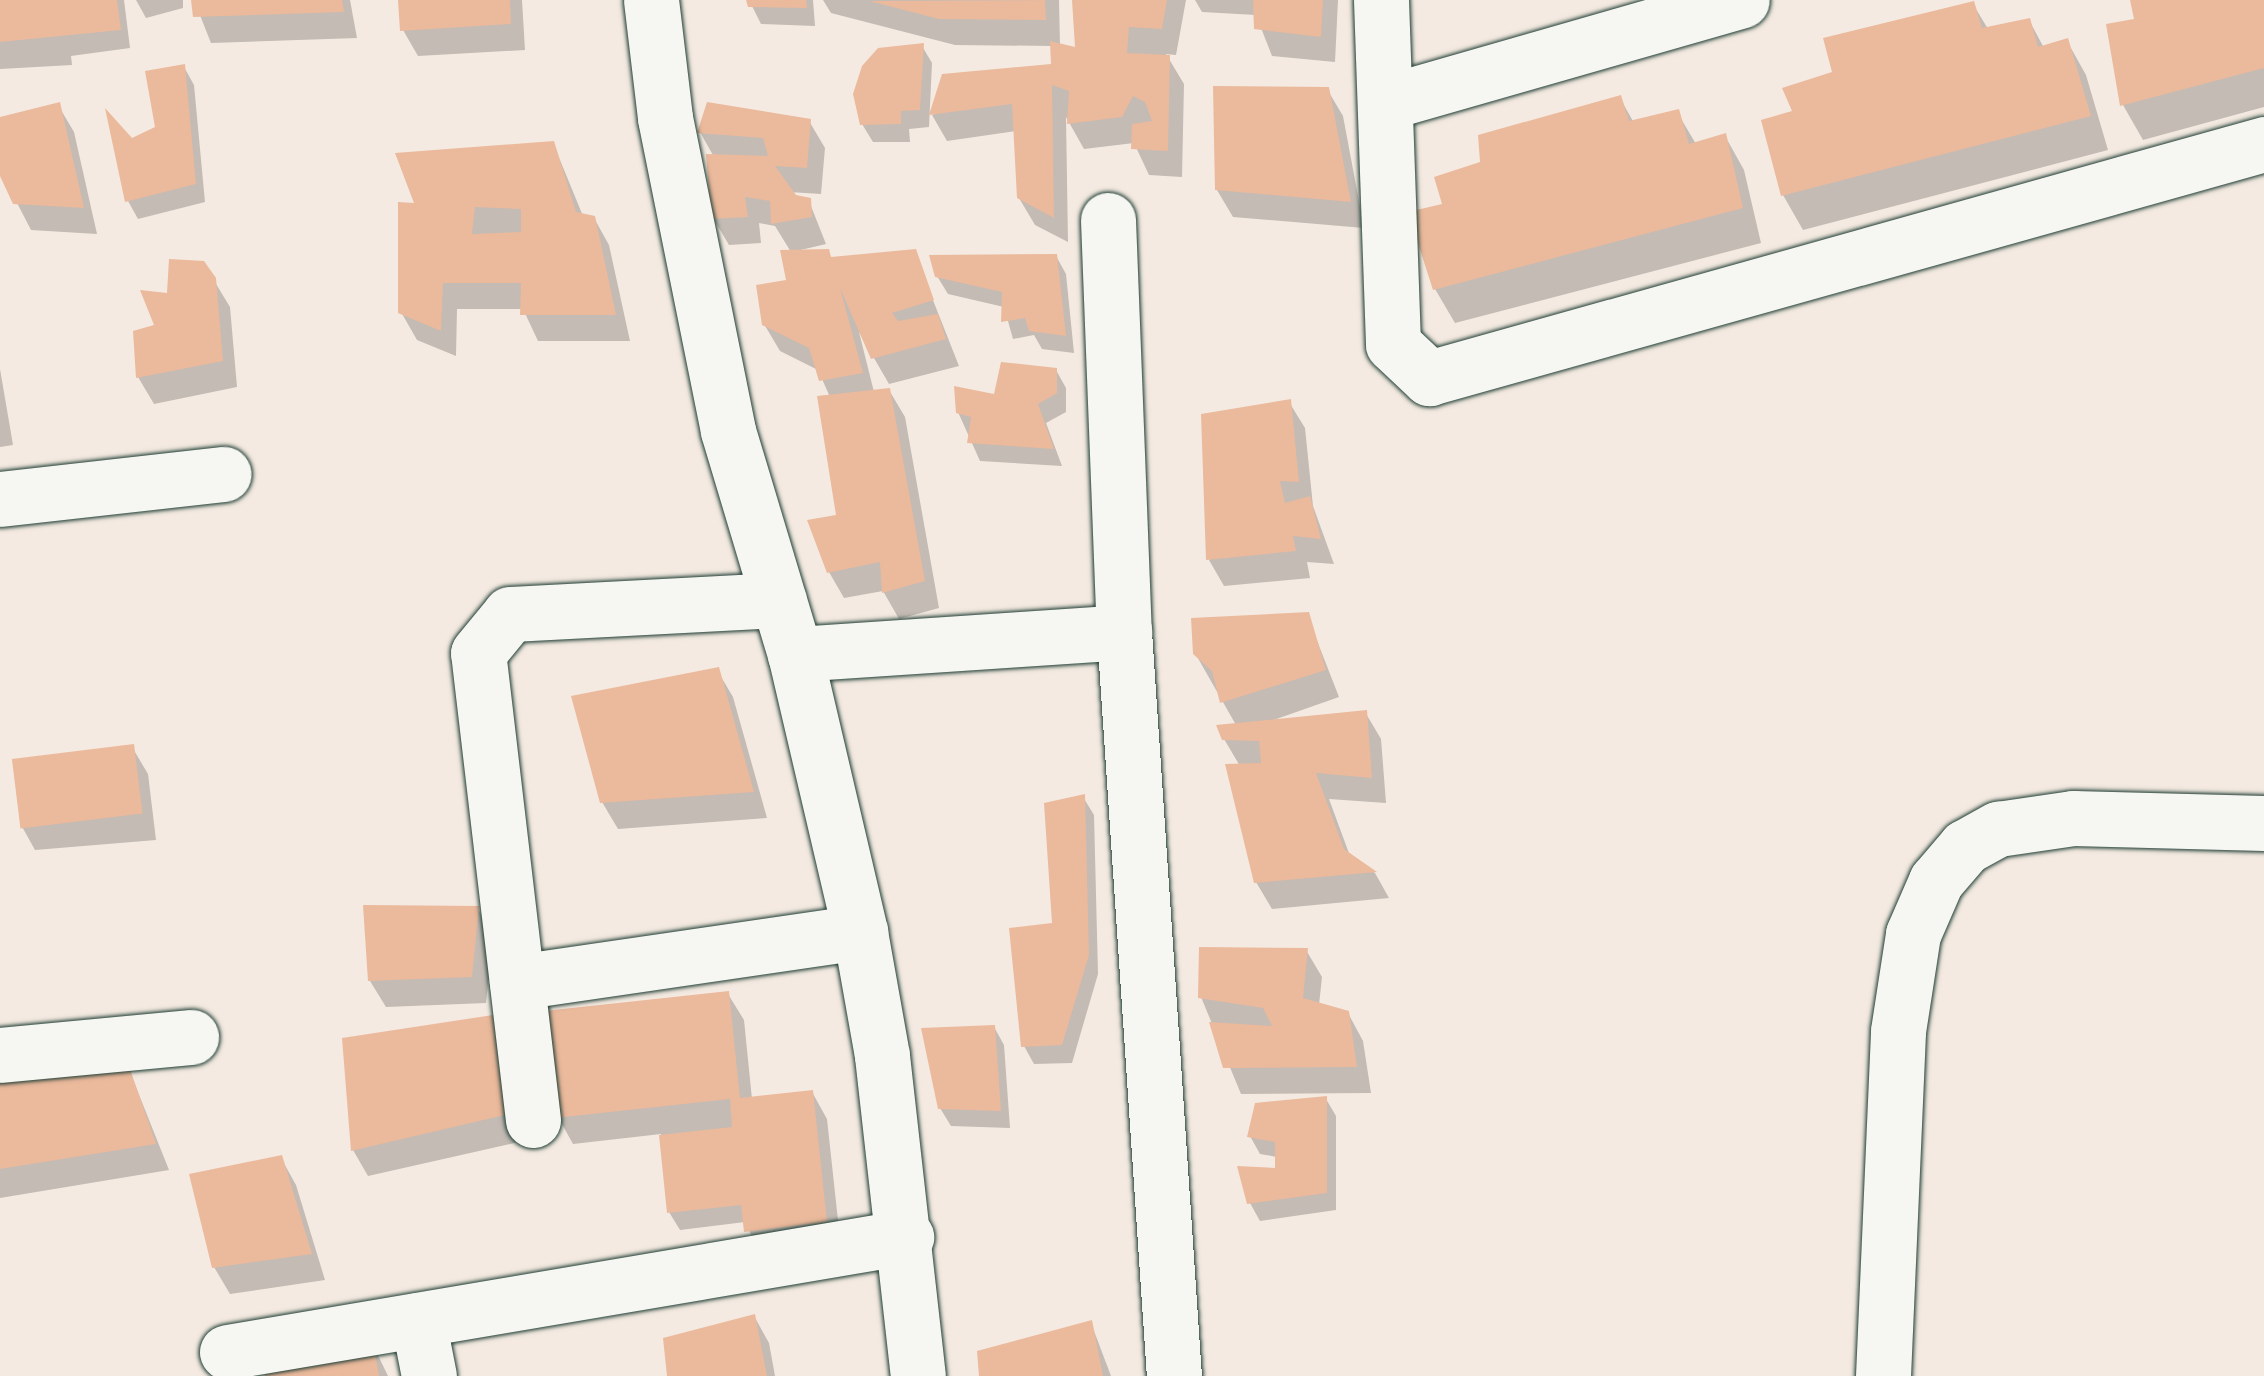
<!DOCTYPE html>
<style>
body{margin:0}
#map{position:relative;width:2264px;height:1376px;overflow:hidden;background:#f4eae1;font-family:Dekko,sans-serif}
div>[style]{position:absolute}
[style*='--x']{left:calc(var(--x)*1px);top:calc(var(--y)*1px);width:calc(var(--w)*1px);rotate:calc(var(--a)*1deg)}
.shadow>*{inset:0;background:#0003}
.building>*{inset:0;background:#ebb99c;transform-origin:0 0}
.roads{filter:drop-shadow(0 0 2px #1f3d34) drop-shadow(0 0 2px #1f3d34)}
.minor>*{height:55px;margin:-27.5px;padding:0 27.5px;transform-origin:27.5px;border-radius:27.5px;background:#f6f6f2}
span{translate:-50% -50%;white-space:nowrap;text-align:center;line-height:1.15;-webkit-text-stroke:10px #f6f6f2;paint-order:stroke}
</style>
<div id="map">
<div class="shadow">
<div style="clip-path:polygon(0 0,124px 0,130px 48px,71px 56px,72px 65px,0 69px)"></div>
<div style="clip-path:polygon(136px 0,183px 0,183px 8px,146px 18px)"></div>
<div style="clip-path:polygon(194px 0,350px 0,357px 38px,211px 43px)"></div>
<div style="clip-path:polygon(400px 0,522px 0,525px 50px,418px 56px,403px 30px)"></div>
<div style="clip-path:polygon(749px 0,813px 0,815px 26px,761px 24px)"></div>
<div style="clip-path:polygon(823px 0,1059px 0,1060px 46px,1078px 50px,1075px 0,1186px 0,1176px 55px,1166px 54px,1184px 84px,1182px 177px,1149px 175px,1134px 143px,1084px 149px,1066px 117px,1068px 242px,1035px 225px,1019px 198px,1016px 131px,947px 141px,932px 115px,1054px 66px,1053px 46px,955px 45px,831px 13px)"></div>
<div style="clip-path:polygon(1195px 0,1338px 0,1335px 62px,1272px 56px,1256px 15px,1202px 12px)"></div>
<div style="clip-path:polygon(2133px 0,2264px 0,2264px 107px,2143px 140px,2123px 105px,2137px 20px)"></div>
<div style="clip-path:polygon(1973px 4px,1988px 29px,2029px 20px,2044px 48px,2067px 41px,2086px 75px,2108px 150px,1803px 230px,1783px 195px,1796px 113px,1835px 73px)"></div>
<div style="clip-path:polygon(922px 46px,932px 63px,929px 127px,909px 129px,910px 142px,873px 142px,862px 124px)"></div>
<div style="clip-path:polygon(184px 67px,194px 85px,205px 202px,138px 219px,128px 201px)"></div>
<div style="clip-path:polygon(1327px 89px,1343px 116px,1364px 228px,1233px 217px,1217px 190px)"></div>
<div style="clip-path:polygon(1620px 98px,1634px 123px,1677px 112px,1696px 144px,1725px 136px,1744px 170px,1761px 243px,1455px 323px,1435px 289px,1445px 205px,1483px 164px)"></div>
<div style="clip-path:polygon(58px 105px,74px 132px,97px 234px,31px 230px,0 170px,0 120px)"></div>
<div style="clip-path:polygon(809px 121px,825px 148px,821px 194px,789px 192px,809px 201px,826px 244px,792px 252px,832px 260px,914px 252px,959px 366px,889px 384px,859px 332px,874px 392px,889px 390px,905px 417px,939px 608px,899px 619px,883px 591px,844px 598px,829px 572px,839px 517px,830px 397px,818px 370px,780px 351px,764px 324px,789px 282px,791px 252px,775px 226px,759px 223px,761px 243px,729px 245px,713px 218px,714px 157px,700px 132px)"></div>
<div style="clip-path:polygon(553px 143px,583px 216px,594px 218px,609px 245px,630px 341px,538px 341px,523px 309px,457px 309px,456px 356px,417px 340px,401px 312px,418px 206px)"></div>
<div style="clip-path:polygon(1056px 256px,1066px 274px,1074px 353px,1042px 349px,1034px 335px,1013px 339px,1004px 307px,948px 294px,937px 276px)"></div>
<div style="clip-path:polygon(213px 279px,230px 307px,237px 387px,154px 404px,138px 377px,169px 295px)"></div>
<div style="clip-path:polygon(0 369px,13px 445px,0 447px)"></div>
<div style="clip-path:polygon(1056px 370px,1066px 388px,1066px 412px,1046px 423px,1062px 466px,980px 461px,958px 412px)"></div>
<div style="clip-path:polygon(1289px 402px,1305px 428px,1313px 506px,1334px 564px,1307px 562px,1310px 578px,1224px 586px,1209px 560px)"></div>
<div style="clip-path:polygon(1307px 615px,1339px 697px,1265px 723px,1365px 712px,1381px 739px,1386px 803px,1329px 799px,1350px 856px,1375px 873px,1389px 898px,1272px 909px,1256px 882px,1240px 766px,1224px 739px,1236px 725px,1195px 653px)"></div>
<div style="clip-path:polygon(717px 670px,733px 697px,767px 818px,618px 829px,602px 802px)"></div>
<div style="clip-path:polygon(132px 747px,148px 774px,156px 840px,35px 850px,20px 823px)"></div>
<div style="clip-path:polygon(1083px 797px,1094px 815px,1098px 974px,1072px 1063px,1034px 1064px,1024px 1046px)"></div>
<div style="clip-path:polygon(478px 909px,493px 935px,486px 1003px,386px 1007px,370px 981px)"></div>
<div style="clip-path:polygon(1306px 950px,1322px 977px,1319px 1005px,1348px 1013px,1363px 1041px,1371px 1093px,1241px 1094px,1201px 997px)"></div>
<div style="clip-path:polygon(728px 994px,744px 1020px,752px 1099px,812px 1092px,827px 1119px,841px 1248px,762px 1257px,745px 1222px,680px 1230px,669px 1212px,661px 1134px,573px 1144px,558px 1117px)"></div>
<div style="clip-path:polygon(491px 1017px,519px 1142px,368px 1176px,353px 1150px)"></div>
<div style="clip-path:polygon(994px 1027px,1004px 1045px,1010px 1128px,951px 1126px,940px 1108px)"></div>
<div style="clip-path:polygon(122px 1052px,169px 1170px,0 1198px,0 1069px)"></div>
<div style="clip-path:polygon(1326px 1099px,1336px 1116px,1336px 1210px,1260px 1221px,1250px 1203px,1277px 1170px,1277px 1157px,1260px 1154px,1250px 1136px)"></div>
<div style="clip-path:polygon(281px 1158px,296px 1185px,325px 1280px,230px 1294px,214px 1267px)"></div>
<div style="clip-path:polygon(754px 1316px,769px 1343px,775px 1376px,669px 1376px)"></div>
<div style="clip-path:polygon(1091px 1323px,1111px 1376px,981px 1376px)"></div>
<div style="clip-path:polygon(372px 1343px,388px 1376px,268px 1376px)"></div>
</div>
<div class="building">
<div style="clip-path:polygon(0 0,117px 0,121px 30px,0 42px)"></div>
<div style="clip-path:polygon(191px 0,342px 0,344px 12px,193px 17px)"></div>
<div style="clip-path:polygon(398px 0,510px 0,511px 24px,400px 31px)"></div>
<div style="clip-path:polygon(746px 0,806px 0,807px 8px,748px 7px)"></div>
<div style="clip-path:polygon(1045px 0,1046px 20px,939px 19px,869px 1px)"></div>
<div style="clip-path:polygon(1072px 0,1167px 0,1162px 29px,1129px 27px,1127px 53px,1170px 55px,1168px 151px,1131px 149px,1132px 124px,1152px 121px,1145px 102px,1133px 96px,1122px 117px,1067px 124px,1069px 91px,1052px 85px,1054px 218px,1017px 198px,1012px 104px,929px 115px,942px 74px,1051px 64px,1050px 41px,1075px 47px)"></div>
<div style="clip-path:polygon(1253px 0,1323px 0,1321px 37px,1254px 29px)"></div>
<div style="clip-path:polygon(2130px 0,2264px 0,2264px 68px,2120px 106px,2106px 24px,2134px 19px)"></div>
<div style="clip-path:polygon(1974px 1px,1982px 28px,2030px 18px,2038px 47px,2068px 38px,2091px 116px,1781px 196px,1761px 120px,1792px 111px,1782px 88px,1832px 72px,1823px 38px)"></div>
<div style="clip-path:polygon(924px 43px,920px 110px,901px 111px,901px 124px,860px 125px,853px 94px,862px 66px,878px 48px)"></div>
<div style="clip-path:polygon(185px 64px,196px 184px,125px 202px,105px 108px,132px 138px,155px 127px,145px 71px)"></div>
<div style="clip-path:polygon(1213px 86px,1329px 87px,1351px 202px,1215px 190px)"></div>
<div style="clip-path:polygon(1621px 95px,1629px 121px,1679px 109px,1689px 144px,1726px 133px,1743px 208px,1433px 290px,1408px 212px,1442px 204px,1434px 177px,1480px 162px,1478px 135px)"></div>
<div style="clip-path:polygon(60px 102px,84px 208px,13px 204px,0 176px,0 117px)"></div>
<div style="clip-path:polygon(707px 102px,811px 119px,807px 168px,775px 166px,796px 195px,811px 198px,812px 217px,771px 224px,770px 201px,745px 197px,748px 217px,711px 219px,706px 154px,768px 156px,763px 138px,697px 133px)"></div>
<div style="clip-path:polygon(evenodd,554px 141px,576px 212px,595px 216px,616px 315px,520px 315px,521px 283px,443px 283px,441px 331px,398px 313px,398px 202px,414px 203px,395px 153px,554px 141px,475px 207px,521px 209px,521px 232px,472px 234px,475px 207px)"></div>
<div style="clip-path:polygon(829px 249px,831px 257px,916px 249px,934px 300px,892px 313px,898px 321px,938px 314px,946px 339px,871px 359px,840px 288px,863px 373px,819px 381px,809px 348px,762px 325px,756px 285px,786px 280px,780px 250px)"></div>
<div style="clip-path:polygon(1057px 254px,1066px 336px,1029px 331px,1025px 318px,1001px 322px,1002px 292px,935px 277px,929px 255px)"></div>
<div style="clip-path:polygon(169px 259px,204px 261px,216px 278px,223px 361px,136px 378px,133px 331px,154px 325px,140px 290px,167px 293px)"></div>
<div style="clip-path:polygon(1001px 362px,1057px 368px,1057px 393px,1038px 404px,1054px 449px,967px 443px,971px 417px,956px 413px,954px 386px,994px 394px)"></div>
<div style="clip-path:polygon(890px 388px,925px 581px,882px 593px,880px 562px,827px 573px,807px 520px,836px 515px,817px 396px)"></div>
<div style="clip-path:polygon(1291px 399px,1299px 482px,1280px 481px,1285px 503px,1310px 496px,1321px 539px,1293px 536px,1296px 551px,1206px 560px,1201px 414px)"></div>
<div style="clip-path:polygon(1309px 612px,1326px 670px,1220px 703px,1212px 671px,1193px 654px,1191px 618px)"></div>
<div style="clip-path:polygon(719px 667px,754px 792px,600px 803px,571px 696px)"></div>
<div style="clip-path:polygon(1367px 710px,1372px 778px,1316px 773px,1344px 849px,1377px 872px,1254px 883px,1225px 764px,1261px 763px,1259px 741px,1222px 740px,1216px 725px)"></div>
<div style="left:134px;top:744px;width:70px;height:123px;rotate:83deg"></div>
<div style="clip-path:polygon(1085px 794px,1089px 955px,1062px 1045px,1021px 1047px,1009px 928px,1052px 923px,1044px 803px)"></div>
<div style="clip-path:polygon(363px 905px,479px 906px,472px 977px,368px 981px)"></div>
<div style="clip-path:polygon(1199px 947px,1308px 948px,1303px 998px,1349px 1011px,1357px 1067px,1223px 1068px,1209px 1022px,1272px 1026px,1263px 1008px,1198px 998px)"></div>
<div style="clip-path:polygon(729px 991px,740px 1098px,813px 1090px,827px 1222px,744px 1232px,741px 1205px,667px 1213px,659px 1135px,732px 1127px,730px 1099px,555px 1118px,544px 1011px)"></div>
<div style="clip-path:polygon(493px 1015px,505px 1115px,351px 1151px,342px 1038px)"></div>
<div style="clip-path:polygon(995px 1025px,1001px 1111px,938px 1109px,921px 1028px)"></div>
<div style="clip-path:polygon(123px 1049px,156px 1144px,0 1169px,0 1067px)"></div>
<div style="clip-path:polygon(1327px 1096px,1327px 1193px,1247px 1204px,1237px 1166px,1275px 1168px,1275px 1142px,1247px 1137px,1255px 1103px)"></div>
<div style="clip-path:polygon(282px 1155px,312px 1254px,212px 1268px,189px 1174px)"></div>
<div style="clip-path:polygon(755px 1314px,767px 1376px,667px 1376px,663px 1338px)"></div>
<div style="clip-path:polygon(1092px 1320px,1103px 1376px,979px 1376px,977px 1351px)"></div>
<div style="clip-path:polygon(373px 1340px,379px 1376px,265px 1376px,263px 1359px)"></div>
</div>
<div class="roads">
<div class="minor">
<div style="--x:651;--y:0;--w:119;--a:83.2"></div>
<div style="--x:665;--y:118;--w:319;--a:78.6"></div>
<div style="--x:728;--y:431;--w:233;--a:73.3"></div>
<div style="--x:795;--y:654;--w:285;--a:76.8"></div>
<div style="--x:860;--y:932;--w:126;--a:79.9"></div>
<div style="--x:882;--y:1056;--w:322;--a:83.6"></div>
<div style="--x:1381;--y:0;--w:344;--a:88"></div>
<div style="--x:1393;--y:344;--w:50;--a:43.4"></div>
<div style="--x:1429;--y:378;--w:867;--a:-15.65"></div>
<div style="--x:1387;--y:102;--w:369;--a:-16"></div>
<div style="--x:1108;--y:220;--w:412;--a:87.8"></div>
<div style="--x:1124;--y:632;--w:746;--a:86.16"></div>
<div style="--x:0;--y:499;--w:225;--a:-6.4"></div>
<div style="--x:795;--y:654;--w:330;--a:-3.8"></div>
<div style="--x:517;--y:982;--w:347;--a:-8.3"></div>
<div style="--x:0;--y:1055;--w:192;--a:-5.4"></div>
<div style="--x:533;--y:1120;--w:470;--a:-96.7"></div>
<div style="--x:478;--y:653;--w:50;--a:-50.6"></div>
<div style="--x:510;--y:614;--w:269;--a:-3"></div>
<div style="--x:418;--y:1320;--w:57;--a:78.9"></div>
<div style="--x:227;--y:1352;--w:689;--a:-9.61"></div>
<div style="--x:1883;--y:1376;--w:345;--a:-87.5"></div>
<div style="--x:1898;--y:1031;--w:98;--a:-81.2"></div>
<div style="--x:1913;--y:934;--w:58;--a:-66.5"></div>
<div style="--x:1936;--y:881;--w:45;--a:-49.5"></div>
<div style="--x:1965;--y:847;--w:38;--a:-29"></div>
<div style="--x:1998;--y:829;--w:76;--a:-8.3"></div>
<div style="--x:2073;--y:818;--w:191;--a:1.5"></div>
</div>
</div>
</div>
